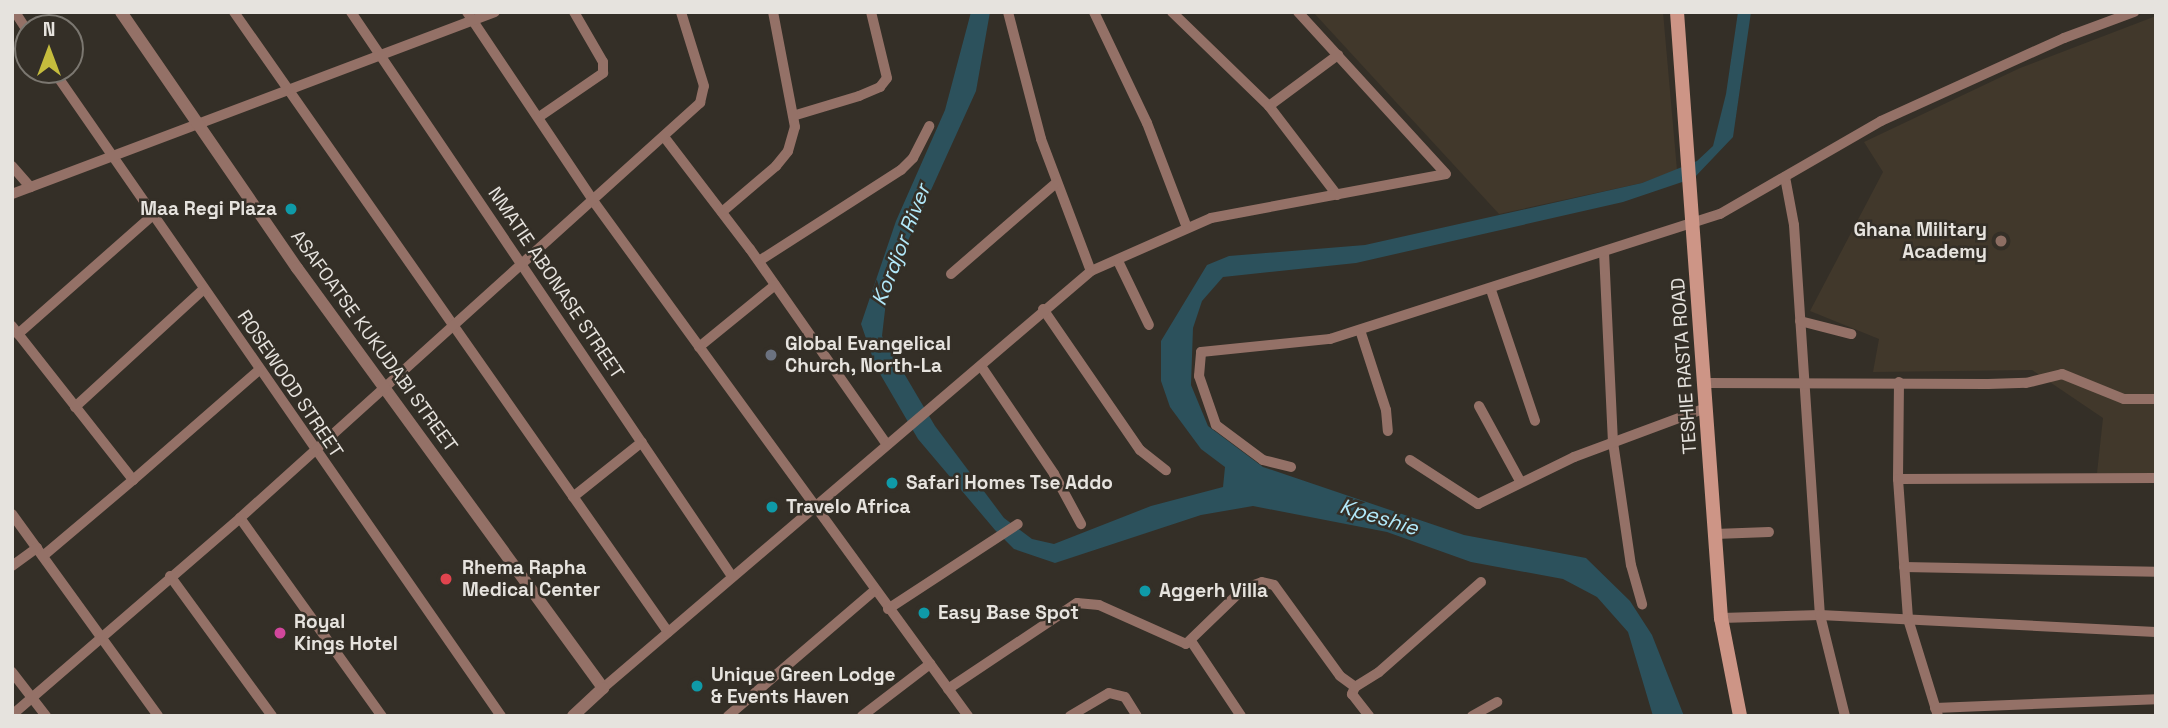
<!DOCTYPE html>
<style>
body{margin:0}
#map{position:relative;width:2168px;height:728px;overflow:hidden;background:#342f27;font-family:"Space Grotesk",sans-serif}
div>[style]{position:absolute}
[style*='--x']{left:calc(var(--x)*1px);top:calc(var(--y)*1px);width:calc(var(--w)*1px);rotate:calc(var(--a)*1deg)}
.built>*{inset:0;background:#41382b}
.water>*{inset:0;background:#2c515c}
.minor>*{height:10px;margin:-5px;padding:0 5px;transform-origin:5px;border-radius:5px;background:#947167}
.tertiary>*{height:12px;margin:-6px;padding:0 6px;transform-origin:6px;border-radius:6px;background:#947167}
.secondary>*{height:14px;margin:-7px;padding:0 7px;transform-origin:7px;border-radius:7px;background:#cd9586}
.dots>*{width:19px;height:19px;translate:-50% -50%;box-sizing:border-box;border:4px solid #342f27;border-radius:50%}
span{translate:-50% -50%;white-space:nowrap;text-align:center;line-height:1.15;-webkit-text-stroke:5px #342f27;paint-order:stroke}
.poi-label{font-size:19px;color:#e6e3de;font-weight:700}
.right{translate:-100% -50%;text-align:right}
.left{translate:0 -50%;text-align:left}
.street-label{font-size:19px;color:#e6e3de}
.water-label{font-size:21px;color:#b2e9fa;font-style:italic}
.frame{position:absolute;inset:0;border:14px solid #e6e3de;pointer-events:none}
.north{position:absolute;left:14px;top:14px;width:70px;height:70px;box-sizing:border-box;background:#342f27;border:2px solid #7b7770;border-radius:50%;rotate:0deg;font-size:19px;font-weight:700;line-height:28px;text-align:center;color:#e6e3de}
.north::after{content:'';display:block;margin:auto;width:24px;height:32px;background:#c5bc3d;clip-path:polygon(50% 0,100% 100%,50% 72%,0 100%)}
</style>
<div id="map">
<div class="built">
<div style="clip-path:polygon(1313px 12px,1663px 12px,1677px 170px,1642px 183px,1499px 214px)"></div>
<div style="clip-path:polygon(2156px 16px,2156px 474px,2097px 473px,2103px 418px,2032px 370px,1873px 372px,1879px 339px,1810px 311px,1883px 172px,1864px 142px,2020px 68px)"></div>
</div>
<div class="water">
<div style="clip-path:polygon(971px 12px,990px 12px,976px 91px,902px 254px,887px 293px,882px 336px,935px 426px,1004px 518px,1032px 539px,1054px 544px,1151px 506px,1223px 487px,1225px 467px,1201px 449px,1170px 407px,1161px 381px,1161px 341px,1207px 265px,1229px 256px,1365px 245px,1642px 183px,1697px 161px,1713px 146px,1726px 94px,1738px 12px,1751px 12px,1733px 137px,1694px 178px,1623px 202px,1356px 263px,1223px 277px,1202px 301px,1193px 328px,1191px 385px,1208px 426px,1263px 467px,1464px 535px,1586px 558px,1630px 601px,1652px 635px,1684px 716px,1653px 716px,1628px 632px,1597px 597px,1563px 579px,1471px 562px,1387px 532px,1253px 506px,1201px 515px,1055px 563px,1014px 549px,995px 530px,918px 439px,876px 367px,861px 324px,896px 221px,945px 110px)"></div>
</div>
<div class="minor">
<div style="--x:15;--y:12;--w:24;--a:57"></div>
<div style="--x:234;--y:12;--w:757;--a:55.01"></div>
<div style="--x:351;--y:12;--w:679;--a:55.98"></div>
<div style="--x:467;--y:12;--w:229;--a:56.2"></div>
<div style="--x:594;--y:202;--w:636;--a:53.96"></div>
<div style="--x:1008;--y:12;--w:131;--a:75.4"></div>
<div style="--x:1041;--y:139;--w:141;--a:69.3"></div>
<div style="--x:1094;--y:12;--w:123;--a:64.5"></div>
<div style="--x:1147;--y:123;--w:109;--a:69.1"></div>
<div style="--x:1172;--y:12;--w:135;--a:44.1"></div>
<div style="--x:1269;--y:106;--w:86;--a:-36.5"></div>
<div style="--x:1298;--y:12;--w:219;--a:47.6"></div>
<div style="--x:53;--y:70;--w:786;--a:55.26"></div>
<div style="--x:1269;--y:106;--w:112;--a:52.6"></div>
<div style="--x:796;--y:115;--w:66;--a:-16.8"></div>
<div style="--x:859;--y:96;--w:23;--a:-23"></div>
<div style="--x:880;--y:87;--w:11;--a:-52"></div>
<div style="--x:887;--y:78;--w:68;--a:-103.6"></div>
<div style="--x:539;--y:117;--w:78;--a:-34.5"></div>
<div style="--x:603;--y:73;--w:11;--a:-90"></div>
<div style="--x:603;--y:62;--w:58;--a:-120.1"></div>
<div style="--x:665;--y:138;--w:140;--a:52.6"></div>
<div style="--x:750;--y:249;--w:239;--a:55"></div>
<div style="--x:12;--y:166;--w:28;--a:49"></div>
<div style="--x:1785;--y:177;--w:49;--a:79.4"></div>
<div style="--x:1794;--y:225;--w:391;--a:86.2"></div>
<div style="--x:1820;--y:615;--w:104;--a:76.1"></div>
<div style="--x:12;--y:194;--w:516;--a:-20.65"></div>
<div style="--x:722;--y:212;--w:71;--a:-40.4"></div>
<div style="--x:776;--y:166;--w:19;--a:-51"></div>
<div style="--x:788;--y:151;--w:25;--a:-74"></div>
<div style="--x:795;--y:127;--w:117;--a:-100.8"></div>
<div style="--x:1604;--y:252;--w:190;--a:87.3"></div>
<div style="--x:1613;--y:442;--w:124;--a:81.7"></div>
<div style="--x:1631;--y:565;--w:41;--a:74.2"></div>
<div style="--x:759;--y:261;--w:169;--a:-32.7"></div>
<div style="--x:901;--y:170;--w:17;--a:-45"></div>
<div style="--x:913;--y:158;--w:36;--a:-63"></div>
<div style="--x:1118;--y:261;--w:71;--a:64.2"></div>
<div style="--x:951;--y:274;--w:139;--a:-40.9"></div>
<div style="--x:1491;--y:290;--w:138;--a:71.4"></div>
<div style="--x:1043;--y:309;--w:171;--a:55.5"></div>
<div style="--x:1140;--y:450;--w:33;--a:38"></div>
<div style="--x:1800;--y:321;--w:53;--a:14.3"></div>
<div style="--x:12;--y:326;--w:196;--a:51.8"></div>
<div style="--x:133;--y:480;--w:118;--a:139.8"></div>
<div style="--x:1360;--y:330;--w:84;--a:72"></div>
<div style="--x:1386;--y:410;--w:21;--a:85"></div>
<div style="--x:18;--y:334;--w:181;--a:-41.4"></div>
<div style="--x:699;--y:347;--w:98;--a:-39.2"></div>
<div style="--x:981;--y:366;--w:130;--a:55.9"></div>
<div style="--x:1054;--y:474;--w:57;--a:61.6"></div>
<div style="--x:1899;--y:382;--w:97;--a:90.6"></div>
<div style="--x:1898;--y:479;--w:140;--a:85.9"></div>
<div style="--x:1908;--y:619;--w:102;--a:72.8"></div>
<div style="--x:1705;--y:383;--w:283;--a:0.2"></div>
<div style="--x:1988;--y:384;--w:38;--a:-2"></div>
<div style="--x:2026;--y:383;--w:37;--a:-14"></div>
<div style="--x:2062;--y:374;--w:67;--a:22"></div>
<div style="--x:2124;--y:399;--w:32;--a:0"></div>
<div style="--x:1479;--y:406;--w:85;--a:61.3"></div>
<div style="--x:75;--y:407;--w:175;--a:-42.5"></div>
<div style="--x:1410;--y:460;--w:81;--a:32.9"></div>
<div style="--x:1478;--y:504;--w:107;--a:-26.1"></div>
<div style="--x:1574;--y:457;--w:141;--a:-20.4"></div>
<div style="--x:1291;--y:467;--w:29;--a:-166"></div>
<div style="--x:1263;--y:460;--w:59;--a:-143.3"></div>
<div style="--x:1216;--y:425;--w:52;--a:-109.1"></div>
<div style="--x:1199;--y:376;--w:24;--a:-85"></div>
<div style="--x:1201;--y:352;--w:130;--a:-5.8"></div>
<div style="--x:1330;--y:339;--w:410;--a:-17.8"></div>
<div style="--x:1720;--y:214;--w:186;--a:-30"></div>
<div style="--x:1881;--y:121;--w:201;--a:-24.4"></div>
<div style="--x:2064;--y:38;--w:75;--a:-20.4"></div>
<div style="--x:1898;--y:479;--w:258;--a:-0.2"></div>
<div style="--x:133;--y:480;--w:167;--a:-41.1"></div>
<div style="--x:573;--y:497;--w:88;--a:-38.6"></div>
<div style="--x:12;--y:514;--w:249;--a:54.1"></div>
<div style="--x:240;--y:518;--w:244;--a:54.4"></div>
<div style="--x:1715;--y:534;--w:54;--a:-2.1"></div>
<div style="--x:12;--y:566;--w:31;--a:-36"></div>
<div style="--x:1904;--y:567;--w:252;--a:1.1"></div>
<div style="--x:170;--y:576;--w:173;--a:53.9"></div>
<div style="--x:888;--y:609;--w:155;--a:-33.2"></div>
<div style="--x:1721;--y:618;--w:99;--a:-1.7"></div>
<div style="--x:1820;--y:615;--w:336;--a:2.9"></div>
<div style="--x:1191;--y:641;--w:90;--a:56.3"></div>
<div style="--x:12;--y:672;--w:56;--a:52.3"></div>
<div style="--x:1355;--y:687;--w:8;--a:113"></div>
<div style="--x:1352;--y:694;--w:28;--a:52"></div>
<div style="--x:603;--y:688;--w:642;--a:-40.51"></div>
<div style="--x:1091;--y:271;--w:131;--a:-23.8"></div>
<div style="--x:1211;--y:218;--w:239;--a:-10.6"></div>
<div style="--x:948;--y:689;--w:155;--a:-33.7"></div>
<div style="--x:1077;--y:603;--w:22;--a:5"></div>
<div style="--x:1099;--y:605;--w:95;--a:24.1"></div>
<div style="--x:1186;--y:644;--w:79;--a:-44"></div>
<div style="--x:1243;--y:589;--w:20;--a:-20"></div>
<div style="--x:1262;--y:582;--w:12;--a:14"></div>
<div style="--x:1274;--y:585;--w:112;--a:54"></div>
<div style="--x:1340;--y:676;--w:19;--a:36"></div>
<div style="--x:1355;--y:687;--w:28;--a:-32"></div>
<div style="--x:1379;--y:672;--w:136;--a:-41.4"></div>
<div style="--x:1935;--y:708;--w:221;--a:-2.3"></div>
<div style="--x:12;--y:715;--w:301;--a:-40.8"></div>
<div style="--x:240;--y:518;--w:620;--a:-42.06"></div>
<div style="--x:700;--y:103;--w:17;--a:-77"></div>
<div style="--x:704;--y:86;--w:77;--a:-107.3"></div>
<div style="--x:728;--y:716;--w:194;--a:-40.6"></div>
<div style="--x:862;--y:716;--w:86;--a:-37.4"></div>
<div style="--x:1070;--y:716;--w:45;--a:-30.5"></div>
<div style="--x:1109;--y:693;--w:16;--a:14"></div>
<div style="--x:1125;--y:697;--w:22;--a:58"></div>
<div style="--x:1472;--y:716;--w:29;--a:-29"></div>
</div>
<div class="tertiary">
<div style="--x:121;--y:12;--w:311;--a:55.5"></div>
<div style="--x:297;--y:268;--w:520;--a:53.92"></div>
<div style="--x:603;--y:688;--w:41;--a:137"></div>
</div>
<div class="secondary">
<div style="--x:1677;--y:12;--w:608;--a:85.85"></div>
<div style="--x:1721;--y:618;--w:100;--a:79"></div>
</div>
<div class="dots">
<div style="left:291px;top:209px;background:#0f9aa8"></div>
<div style="left:2001px;top:241px;background:#8d6e63"></div>
<div style="left:771px;top:355px;background:#6b7280"></div>
<div style="left:892px;top:483px;background:#0f9aa8"></div>
<div style="left:772px;top:507px;background:#0f9aa8"></div>
<div style="left:446px;top:579px;background:#e0444e"></div>
<div style="left:1145px;top:591px;background:#0f9aa8"></div>
<div style="left:924px;top:613px;background:#0f9aa8"></div>
<div style="left:280px;top:633px;background:#d1479c"></div>
<div style="left:697px;top:686px;background:#0f9aa8"></div>
</div>
<div class="poi-label">
<span class="right" style="left:277px;top:209px">Maa Regi Plaza</span>
<span class="right" style="left:1987px;top:241px">Ghana Military<br>Academy</span>
<span class="left" style="left:785px;top:355px">Global Evangelical<br>Church, North-La</span>
<span class="left" style="left:906px;top:483px">Safari Homes Tse Addo</span>
<span class="left" style="left:786px;top:507px">Travelo Africa</span>
<span class="left" style="left:462px;top:579px">Rhema Rapha<br>Medical Center</span>
<span class="left" style="left:1159px;top:591px">Aggerh Villa</span>
<span class="left" style="left:938px;top:613px">Easy Base Spot</span>
<span class="left" style="left:294px;top:633px">Royal<br>Kings Hotel</span>
<span class="left" style="left:711px;top:686px">Unique Green Lodge<br>&amp; Events Haven</span>
</div>
<div class="street-label">
<span style="left:556px;top:283px;rotate:56deg">NMATIE ABONASE STREET</span>
<span style="left:374px;top:341px;rotate:54deg">ASAFOATSE KUKUDABI STREET</span>
<span style="left:1684px;top:366px;rotate:-94deg">TESHIE RASTA ROAD</span>
<span style="left:290px;top:384px;rotate:56deg">ROSEWOOD STREET</span>
</div>
<div class="water-label">
<span style="left:901px;top:245px;rotate:-69deg">Kordjor River</span>
<span style="left:1379px;top:517px;rotate:17deg">Kpeshie</span>
</div>
<div class="frame"></div>
<div class="north">N</div>
</div>
